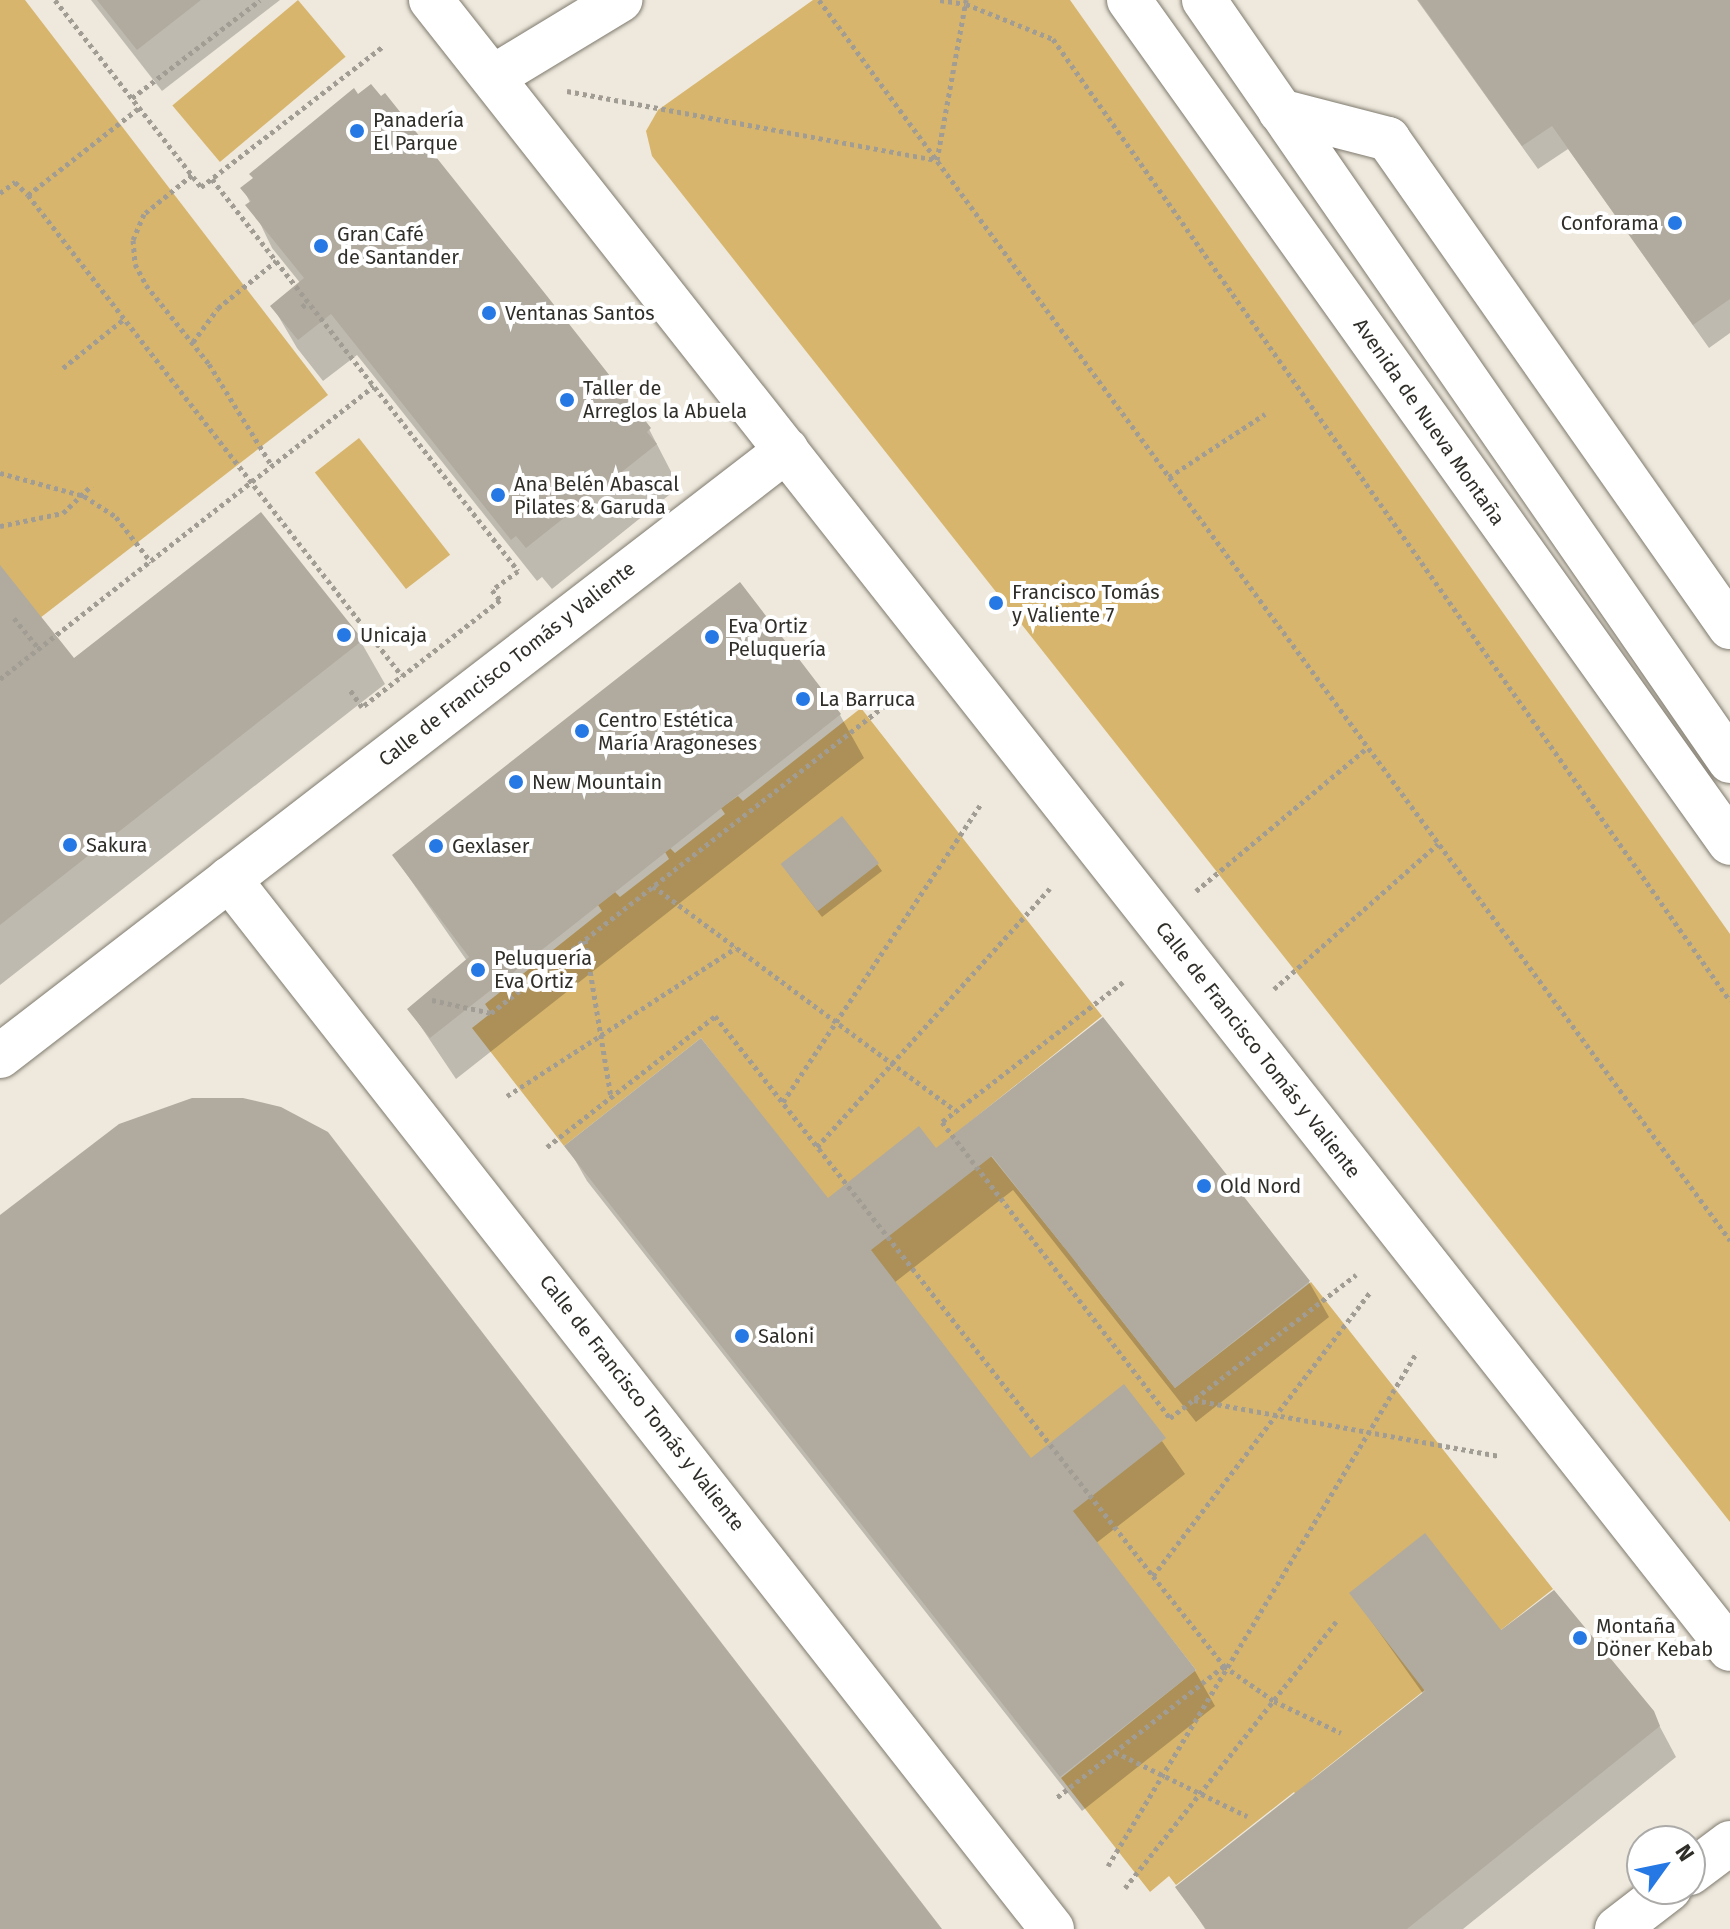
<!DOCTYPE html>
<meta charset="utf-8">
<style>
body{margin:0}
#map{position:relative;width:1730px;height:1929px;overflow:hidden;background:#efe9dd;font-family:"Fira Sans",sans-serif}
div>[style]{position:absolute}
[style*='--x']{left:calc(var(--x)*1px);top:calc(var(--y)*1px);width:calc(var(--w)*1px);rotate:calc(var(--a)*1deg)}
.green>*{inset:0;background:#d7b56d;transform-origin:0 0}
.shadow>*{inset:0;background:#0003}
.building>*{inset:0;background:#b1ab9f;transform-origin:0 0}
.path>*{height:5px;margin-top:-2.5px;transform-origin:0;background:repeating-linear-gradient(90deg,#a19d94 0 4px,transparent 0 8px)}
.roads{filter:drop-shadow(0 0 2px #7f7a6e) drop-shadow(0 0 2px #7f7a6e)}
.minor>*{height:44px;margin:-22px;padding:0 22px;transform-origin:22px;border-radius:22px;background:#fff}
.secondary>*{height:44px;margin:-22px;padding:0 22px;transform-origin:22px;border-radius:22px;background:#fff}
.dots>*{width:22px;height:22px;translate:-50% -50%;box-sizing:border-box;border:4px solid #fff;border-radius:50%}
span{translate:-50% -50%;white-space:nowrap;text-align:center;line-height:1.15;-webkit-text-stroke:8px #fff;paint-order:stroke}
.poi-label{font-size:20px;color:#302e29}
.left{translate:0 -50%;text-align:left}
.right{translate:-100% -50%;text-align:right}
.street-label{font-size:20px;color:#302e29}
.north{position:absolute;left:1626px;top:1825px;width:80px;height:80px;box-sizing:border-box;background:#fff;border:2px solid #acaba9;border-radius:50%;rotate:57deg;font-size:22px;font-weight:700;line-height:32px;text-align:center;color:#302e29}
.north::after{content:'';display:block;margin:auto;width:28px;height:36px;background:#2679e4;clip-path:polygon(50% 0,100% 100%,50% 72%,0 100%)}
</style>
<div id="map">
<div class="green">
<div style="clip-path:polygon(0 0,25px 0,328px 395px,0 649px)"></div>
<div style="left:298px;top:0;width:74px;height:164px;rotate:50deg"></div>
<div style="clip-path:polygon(813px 0,1070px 0,1730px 934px,1730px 1522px,652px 156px,646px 131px,658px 110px)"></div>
<div style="left:359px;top:438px;width:148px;height:56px;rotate:52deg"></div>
<div style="clip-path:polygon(861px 708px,1102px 1016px,966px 1125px,1064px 1247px,1083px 1260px,1078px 1265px,1175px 1388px,1311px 1282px,1553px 1589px,1312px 1779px,1299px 1798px,1294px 1792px,1176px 1885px,1169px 1876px,1150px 1892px,1061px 1778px,1196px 1670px,701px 1038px,564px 1146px,472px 1028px,491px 1013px,485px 1004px,602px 911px,598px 905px,615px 892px,620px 897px,669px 859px,665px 852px,670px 848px,675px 853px,725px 814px,721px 808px,738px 796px,743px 801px)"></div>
</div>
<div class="shadow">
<div style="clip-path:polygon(91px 0,280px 0,162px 91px)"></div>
<div style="clip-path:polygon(1417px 0,1730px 0,1730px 333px,1709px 348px,1568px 149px,1538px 169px)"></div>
<div style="clip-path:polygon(243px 188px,649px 429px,679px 487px,552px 589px,542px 577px,537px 581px,357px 355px,323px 381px,297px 348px,273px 307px,301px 284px,272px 248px)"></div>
<div style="clip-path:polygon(740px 585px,840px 715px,864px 758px,456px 1079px,409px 1009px,467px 961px,394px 856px)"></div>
<div style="clip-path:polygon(0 596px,74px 661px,361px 642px,385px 684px,0 985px)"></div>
<div style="clip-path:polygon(877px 864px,882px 871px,822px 917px,788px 873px)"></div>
<div style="clip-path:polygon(1102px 1020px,1309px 1282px,1329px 1317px,1196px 1422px,1013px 1190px,894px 1283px,1031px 1461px,1124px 1387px,1185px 1474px,1095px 1544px,1195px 1671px,1215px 1706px,1082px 1811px,587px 1181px,567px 1146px,827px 1201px,935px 1151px)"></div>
<div style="clip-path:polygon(1352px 1594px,1500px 1633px,1652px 1712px,1676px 1757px,1463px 1929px,1205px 1929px,1178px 1887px,1424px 1695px)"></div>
</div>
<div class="building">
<div style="clip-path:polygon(97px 0,201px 0,137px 50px)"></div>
<div style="clip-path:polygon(1418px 0,1730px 0,1730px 299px,1693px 325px,1552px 126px,1522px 146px)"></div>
<div style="clip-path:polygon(371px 84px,381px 96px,385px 93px,547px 296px,651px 428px,647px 432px,657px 444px,526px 548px,516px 536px,511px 540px,331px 314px,298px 340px,270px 306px,304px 278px,245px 205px,251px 201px,240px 188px,253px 178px,249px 174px,354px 88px,358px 94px)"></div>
<div style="clip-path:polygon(261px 512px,363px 640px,0 925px,0 565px,74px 658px)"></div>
<div style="clip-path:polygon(740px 582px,841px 714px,430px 1038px,407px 1009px,469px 957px,392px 855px)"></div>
<div style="left:842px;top:816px;width:60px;height:78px;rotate:52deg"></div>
<div style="clip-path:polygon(1103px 1017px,1310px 1281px,1175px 1388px,992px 1156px,871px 1250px,1031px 1458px,1124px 1384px,1166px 1438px,1073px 1511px,1196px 1670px,1060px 1777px,564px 1146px,701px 1038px,828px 1198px,919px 1126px,936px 1148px)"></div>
<div style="clip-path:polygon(192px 1098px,243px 1098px,281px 1107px,328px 1132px,942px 1929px,0 1929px,0 1215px,119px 1124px)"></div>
<div style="clip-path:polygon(1425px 1533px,1501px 1630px,1554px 1590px,1654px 1711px,1660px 1726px,1407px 1929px,1206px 1929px,1175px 1887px,1425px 1691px,1349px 1593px)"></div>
</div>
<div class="path">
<div style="--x:55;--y:0;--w:237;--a:52"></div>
<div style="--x:201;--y:187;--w:229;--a:-37.7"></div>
<div style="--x:819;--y:0;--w:1539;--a:53.7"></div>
<div style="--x:940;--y:0;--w:26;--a:9"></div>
<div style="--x:966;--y:4;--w:94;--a:21.9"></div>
<div style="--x:1053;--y:39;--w:1176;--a:54.86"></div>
<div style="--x:567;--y:91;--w:376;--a:10.6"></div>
<div style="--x:937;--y:160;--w:163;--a:-79.7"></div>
<div style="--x:132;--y:98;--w:161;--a:-37.4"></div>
<div style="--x:192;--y:175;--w:62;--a:140.9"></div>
<div style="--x:144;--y:214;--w:28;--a:113"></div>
<div style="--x:133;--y:240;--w:24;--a:85"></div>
<div style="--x:135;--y:264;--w:24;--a:62"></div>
<div style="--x:146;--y:285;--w:101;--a:51.4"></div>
<div style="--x:209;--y:364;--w:120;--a:58.3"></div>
<div style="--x:212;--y:179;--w:497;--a:52"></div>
<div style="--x:518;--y:571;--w:32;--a:144"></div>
<div style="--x:492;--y:590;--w:13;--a:51"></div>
<div style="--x:500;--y:600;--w:175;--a:142.2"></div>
<div style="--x:362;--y:707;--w:21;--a:-125"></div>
<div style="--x:0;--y:193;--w:19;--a:-36"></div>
<div style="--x:15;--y:182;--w:18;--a:45"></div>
<div style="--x:28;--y:195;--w:609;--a:52.13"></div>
<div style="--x:28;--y:195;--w:141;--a:-38.1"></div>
<div style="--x:302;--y:307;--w:8;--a:-40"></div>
<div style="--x:193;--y:342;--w:42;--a:-53.7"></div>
<div style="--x:218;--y:308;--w:75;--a:-39"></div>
<div style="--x:63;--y:368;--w:78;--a:-38.8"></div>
<div style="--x:0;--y:473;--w:87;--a:15.3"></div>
<div style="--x:84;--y:496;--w:38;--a:33"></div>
<div style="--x:116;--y:517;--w:57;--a:52.1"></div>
<div style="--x:1169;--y:477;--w:115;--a:-33.3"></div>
<div style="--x:0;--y:526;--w:64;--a:-11.7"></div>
<div style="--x:63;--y:513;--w:40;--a:-44"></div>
<div style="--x:14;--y:618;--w:40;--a:51"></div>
<div style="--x:0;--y:679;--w:475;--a:-38.1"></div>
<div style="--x:653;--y:886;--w:377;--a:36.6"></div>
<div style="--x:1196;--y:891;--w:223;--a:-39.9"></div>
<div style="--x:585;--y:940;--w:159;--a:80.6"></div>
<div style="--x:1123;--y:982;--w:229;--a:142.3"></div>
<div style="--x:942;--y:1122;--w:374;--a:52.4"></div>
<div style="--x:1170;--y:1418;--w:235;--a:-37.6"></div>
<div style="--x:1274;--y:989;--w:219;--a:-41.5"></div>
<div style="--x:432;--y:1000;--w:60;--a:12.4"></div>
<div style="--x:491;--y:1013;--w:515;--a:-37.98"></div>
<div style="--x:507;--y:1096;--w:273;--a:-32.9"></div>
<div style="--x:783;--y:1102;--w:359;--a:-56.4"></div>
<div style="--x:547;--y:1147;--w:213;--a:-37.9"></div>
<div style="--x:715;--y:1016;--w:711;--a:51.97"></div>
<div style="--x:1153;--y:1576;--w:115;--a:51.7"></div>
<div style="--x:1224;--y:1666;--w:215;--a:141.8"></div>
<div style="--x:817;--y:1147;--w:348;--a:-48"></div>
<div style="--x:1194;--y:1400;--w:309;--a:10.4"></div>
<div style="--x:1153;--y:1576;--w:357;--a:-52.6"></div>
<div style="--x:1224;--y:1666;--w:61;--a:35"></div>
<div style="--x:1274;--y:1701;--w:74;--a:25.5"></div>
<div style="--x:1115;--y:1752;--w:147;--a:25.9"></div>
<div style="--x:1108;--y:1866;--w:600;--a:-58.99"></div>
<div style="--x:1125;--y:1888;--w:340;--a:-51.6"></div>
</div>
<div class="roads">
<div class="minor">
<div style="--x:431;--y:0;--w:2099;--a:51.77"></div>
<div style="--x:493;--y:77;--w:149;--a:-31.2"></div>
<div style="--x:1280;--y:111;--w:112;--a:14.5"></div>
<div style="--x:1388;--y:139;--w:596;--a:54.98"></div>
<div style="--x:229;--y:879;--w:1334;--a:51.91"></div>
<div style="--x:0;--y:1056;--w:993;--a:-37.6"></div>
<div style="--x:1690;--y:1873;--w:50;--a:-36.9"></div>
<div style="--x:1617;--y:1929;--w:66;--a:-37.6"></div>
</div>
<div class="secondary">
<div style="--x:1129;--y:0;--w:1035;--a:54.51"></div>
<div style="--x:1204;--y:0;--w:925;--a:55.35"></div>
</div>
</div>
<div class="dots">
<div style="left:357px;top:131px;background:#2679e4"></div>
<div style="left:1675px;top:223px;background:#2679e4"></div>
<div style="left:321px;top:246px;background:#2679e4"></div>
<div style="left:489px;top:313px;background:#2679e4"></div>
<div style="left:567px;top:400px;background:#2679e4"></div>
<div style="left:498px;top:495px;background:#2679e4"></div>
<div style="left:996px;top:603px;background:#2679e4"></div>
<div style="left:344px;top:635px;background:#2679e4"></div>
<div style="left:712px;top:637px;background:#2679e4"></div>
<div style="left:803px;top:699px;background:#2679e4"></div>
<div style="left:582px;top:731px;background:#2679e4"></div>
<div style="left:516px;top:782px;background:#2679e4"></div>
<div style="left:70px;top:845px;background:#2679e4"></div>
<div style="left:436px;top:846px;background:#2679e4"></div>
<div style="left:478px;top:970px;background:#2679e4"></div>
<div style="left:1204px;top:1186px;background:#2679e4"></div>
<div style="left:742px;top:1336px;background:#2679e4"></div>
<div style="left:1580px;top:1638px;background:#2679e4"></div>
</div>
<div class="poi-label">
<span class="left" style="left:373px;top:132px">Panadería<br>El Parque</span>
<span class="right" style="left:1659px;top:223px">Conforama</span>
<span class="left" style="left:337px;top:246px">Gran Café<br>de Santander</span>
<span class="left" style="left:505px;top:313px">Ventanas Santos</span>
<span class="left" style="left:583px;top:400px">Taller de<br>Arreglos la Abuela</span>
<span class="left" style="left:514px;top:496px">Ana Belén Abascal<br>Pilates &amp; Garuda</span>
<span class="left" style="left:1012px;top:604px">Francisco Tomás<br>y Valiente 7</span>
<span class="left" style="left:728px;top:638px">Eva Ortiz<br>Peluquería</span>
<span class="left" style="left:360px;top:635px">Unicaja</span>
<span class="left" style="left:819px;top:699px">La Barruca</span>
<span class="left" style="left:598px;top:732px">Centro Estética<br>María Aragoneses</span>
<span class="left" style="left:532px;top:782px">New Mountain</span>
<span class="left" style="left:86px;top:845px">Sakura</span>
<span class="left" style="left:452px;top:846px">Gexlaser</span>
<span class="left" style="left:494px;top:970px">Peluquería<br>Eva Ortiz</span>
<span class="left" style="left:1220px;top:1186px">Old Nord</span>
<span class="left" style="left:758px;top:1336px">Saloni</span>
<span class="left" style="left:1596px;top:1638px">Montaña<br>Döner Kebab</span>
</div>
<div class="street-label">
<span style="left:1429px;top:422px;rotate:55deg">Avenida de Nueva Montaña</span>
<span style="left:507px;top:664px;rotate:-38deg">Calle de Francisco Tomás y Valiente</span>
<span style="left:1258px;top:1050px;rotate:52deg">Calle de Francisco Tomás y Valiente</span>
<span style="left:642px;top:1403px;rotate:52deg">Calle de Francisco Tomás y Valiente</span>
</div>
<div class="north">N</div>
</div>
